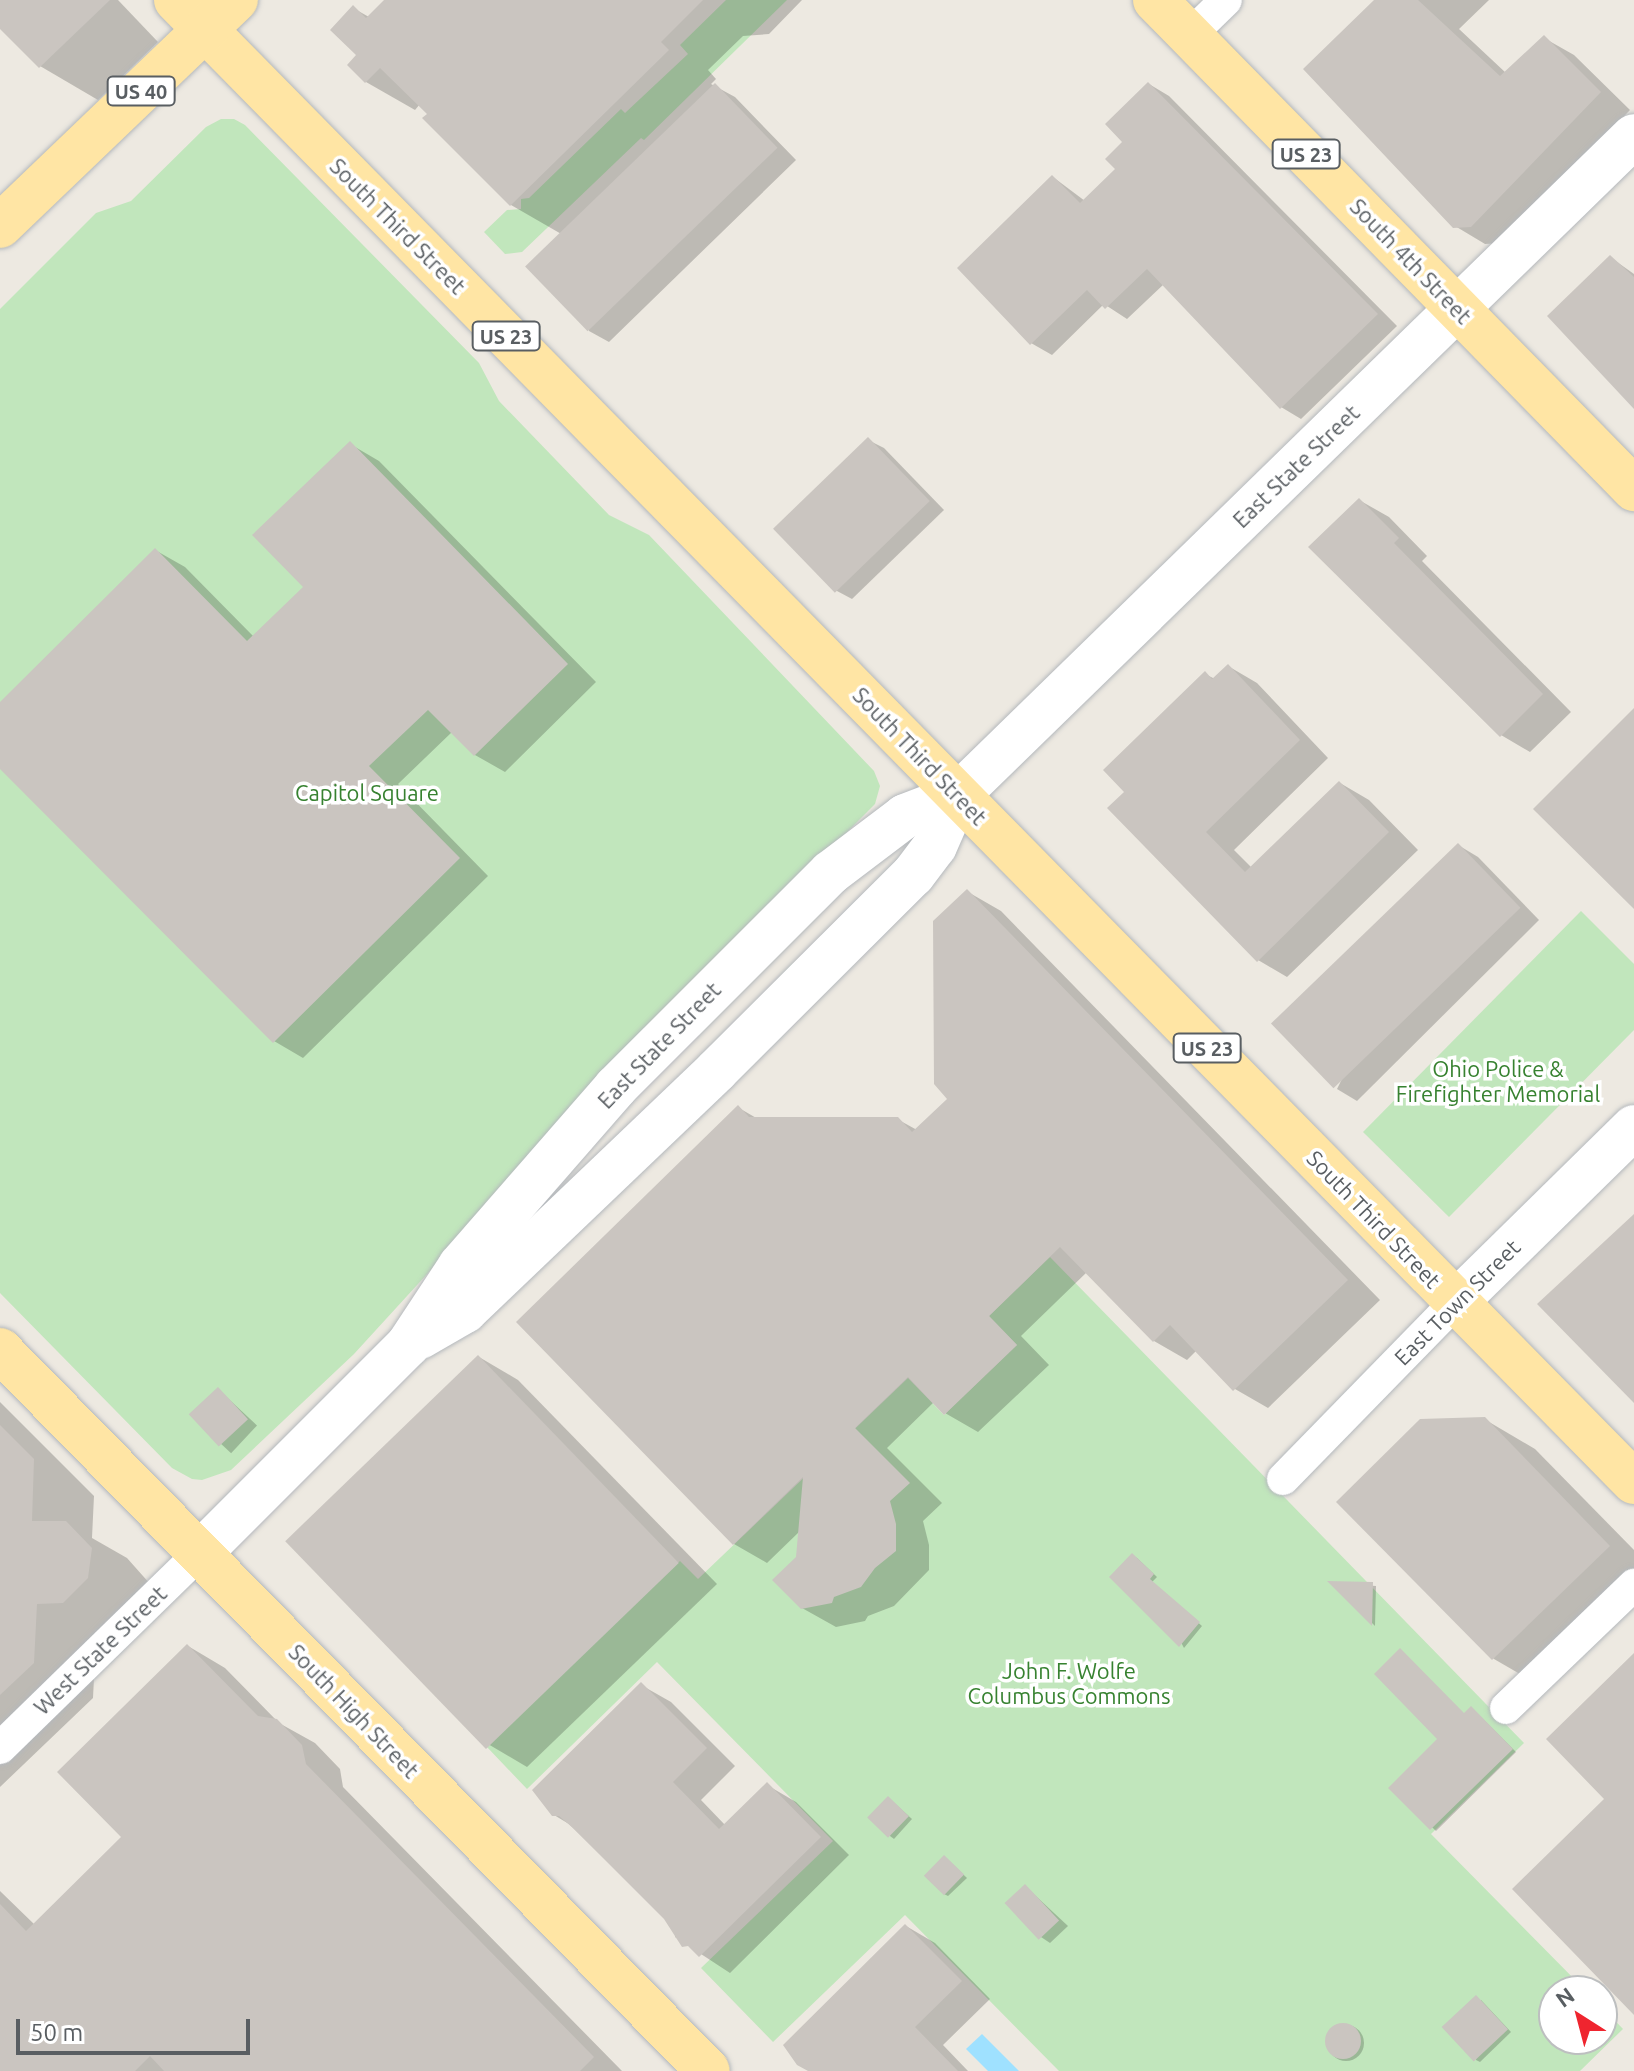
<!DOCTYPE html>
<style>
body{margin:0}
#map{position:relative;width:1634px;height:2071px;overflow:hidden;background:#ede9e1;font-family:Ubuntu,sans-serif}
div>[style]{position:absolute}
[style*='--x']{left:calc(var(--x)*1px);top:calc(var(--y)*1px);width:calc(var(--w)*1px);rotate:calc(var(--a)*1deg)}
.green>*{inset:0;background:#c1e6bc}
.water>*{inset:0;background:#9fe1ff}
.shadow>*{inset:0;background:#0003;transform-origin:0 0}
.round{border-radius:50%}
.building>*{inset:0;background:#cac5c0;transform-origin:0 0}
.roads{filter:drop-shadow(0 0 2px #b4b8bc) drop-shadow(0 0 2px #b4b8bc)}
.street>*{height:32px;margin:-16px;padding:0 16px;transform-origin:16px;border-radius:16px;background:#fff}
.secondary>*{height:44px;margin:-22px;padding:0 22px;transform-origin:22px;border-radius:22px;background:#fff}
.primary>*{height:44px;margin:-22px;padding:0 22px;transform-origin:22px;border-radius:22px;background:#ffe5a4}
span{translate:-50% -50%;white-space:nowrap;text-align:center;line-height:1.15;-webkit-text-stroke:7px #fff;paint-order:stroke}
.shield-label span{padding:2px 6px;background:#fff;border:2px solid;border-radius:6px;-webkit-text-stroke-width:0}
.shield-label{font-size:20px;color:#595e62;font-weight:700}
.street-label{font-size:22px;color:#595e62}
.park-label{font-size:22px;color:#378230}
.north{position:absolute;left:1538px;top:1975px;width:80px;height:80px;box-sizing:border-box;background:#fff;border:2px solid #bdbfc0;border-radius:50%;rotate:324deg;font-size:22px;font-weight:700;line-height:32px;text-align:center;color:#595e62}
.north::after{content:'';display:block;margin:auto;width:28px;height:36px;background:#ef252f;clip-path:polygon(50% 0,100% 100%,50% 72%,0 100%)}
.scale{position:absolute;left:16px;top:2019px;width:234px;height:36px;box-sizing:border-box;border:4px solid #595e62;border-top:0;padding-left:10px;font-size:24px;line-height:28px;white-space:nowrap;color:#595e62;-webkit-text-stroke:6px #fff;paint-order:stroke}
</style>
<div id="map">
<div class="green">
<div style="clip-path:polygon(726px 0,787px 0,644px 140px,641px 138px,522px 252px,505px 254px,484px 232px,507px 210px,521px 209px,521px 199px,529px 198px,621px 109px,625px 113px,688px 54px,680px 45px)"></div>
<div style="clip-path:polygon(221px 119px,234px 119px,245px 125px,479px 363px,499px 401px,609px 515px,649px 535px,874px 771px,880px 786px,875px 804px,653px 1027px,354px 1354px,231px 1470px,202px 1480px,192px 1479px,172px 1468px,0 1293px,0 309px,96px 213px,131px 201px,206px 127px)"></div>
<div style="clip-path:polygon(1581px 911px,1634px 964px,1634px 1030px,1449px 1217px,1363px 1132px)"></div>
<div style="clip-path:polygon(1050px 1257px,1524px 1743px,1431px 1834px,1586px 1991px,1554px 1991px,1554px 2039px,1602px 2039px,1602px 2007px,1623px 2029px,1580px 2071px,1059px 2071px,905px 1915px,773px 2042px,701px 1968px,833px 1841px,657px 1662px,527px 1789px,486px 1746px,680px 1561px,698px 1579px,908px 1378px,944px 1415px,1017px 1345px,989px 1316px)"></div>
</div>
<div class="water">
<div style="clip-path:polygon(982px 2034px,1019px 2071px,988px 2071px,966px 2049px)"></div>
</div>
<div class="shadow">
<div style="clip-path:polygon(0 0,118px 0,158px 42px,98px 100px,40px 66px,0 26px)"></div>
<div style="clip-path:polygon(386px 0,802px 0,769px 34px,743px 36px,708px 70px,716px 79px,711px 84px,735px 97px,796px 160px,609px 342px,589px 331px,563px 235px,511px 205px,420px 104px,415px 110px,366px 82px,359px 55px,353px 8px,369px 17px)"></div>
<div style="clip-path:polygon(1377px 0,1489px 0,1459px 29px,1506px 73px,1544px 38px,1574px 55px,1630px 110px,1502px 243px,1485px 244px,1455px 226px)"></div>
<div style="clip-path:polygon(1149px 84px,1169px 96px,1397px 326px,1301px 419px,1281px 407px,1164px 284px,1127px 319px,1104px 304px,1052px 355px,1031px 343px,1053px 177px,1085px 201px,1118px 169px)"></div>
<div style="clip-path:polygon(1610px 257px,1634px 274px,1634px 406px)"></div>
<div style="clip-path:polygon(868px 440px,884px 448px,944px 510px,852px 599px,837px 591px,777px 529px)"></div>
<div style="clip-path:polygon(350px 444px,379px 461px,596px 682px,505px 772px,475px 755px,452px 732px,398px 784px,488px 876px,303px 1058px,274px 1041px,0 766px,0 705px,155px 550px,185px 567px,254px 637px,306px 587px)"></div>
<div style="clip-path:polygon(1359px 500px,1389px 517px,1427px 556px,1422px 561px,1571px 712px,1530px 752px,1501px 735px)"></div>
<div style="clip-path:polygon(1228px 666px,1257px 683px,1328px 758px,1234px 850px,1252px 868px,1340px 783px,1369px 800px,1418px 850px,1287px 977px,1258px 960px,1126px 792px,1205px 674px,1215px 679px)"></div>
<div style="clip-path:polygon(1458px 845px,1478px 857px,1539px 920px,1357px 1101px,1337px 1089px)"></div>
<div style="clip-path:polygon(968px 892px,1001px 911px,1380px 1300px,1268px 1408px,1235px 1389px,1197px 1350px,1187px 1360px,1154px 1341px,1087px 1272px,1021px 1336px,1049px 1365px,978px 1432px,945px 1413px,934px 1402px,887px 1448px,942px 1503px,923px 1521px,929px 1545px,929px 1570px,894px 1606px,868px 1616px,865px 1621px,836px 1627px,802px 1608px,798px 1558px,800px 1531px,767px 1563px,734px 1544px,739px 1108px,758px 1119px,897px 1119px,917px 1130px,950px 1099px)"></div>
<div style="clip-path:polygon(479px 1357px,518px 1380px,717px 1584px,527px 1767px,488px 1744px)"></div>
<div style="left:219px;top:1390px;width:52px;height:38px;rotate:43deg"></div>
<div style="clip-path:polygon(0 1402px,94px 1496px,92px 1538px,127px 1558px,151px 1585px,96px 1638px,93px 1698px,0 1787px)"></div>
<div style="clip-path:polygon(1484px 1419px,1535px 1449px,1634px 1550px,1634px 1600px,1544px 1688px,1494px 1659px,1339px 1502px)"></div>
<div style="clip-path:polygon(1136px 1557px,1157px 1577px,1152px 1582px,1202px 1626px,1184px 1648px)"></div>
<div style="clip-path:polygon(1332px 1583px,1376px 1586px,1375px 1626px)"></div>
<div style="clip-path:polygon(188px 1646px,225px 1668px,279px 1723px,315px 1743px,340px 1769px,343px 1787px,622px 2071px,0 2071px,0 1891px,35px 1925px,124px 1837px)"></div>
<div style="clip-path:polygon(641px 1685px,671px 1702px,735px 1766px,701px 1800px,726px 1826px,767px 1785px,796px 1802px,849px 1855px,730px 1973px,675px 1937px,676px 1932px,665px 1918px,569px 1824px,554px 1815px)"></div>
<div style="clip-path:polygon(1475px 1711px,1516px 1752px,1436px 1831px,1391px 1788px,1465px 1715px)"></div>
<div style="clip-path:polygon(892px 1801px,912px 1819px,894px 1839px,890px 1836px)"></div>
<div style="clip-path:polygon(945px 1857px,967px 1878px,948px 1896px,944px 1894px)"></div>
<div style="clip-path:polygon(1025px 1886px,1068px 1926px,1050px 1943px,1041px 1937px)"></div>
<div style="clip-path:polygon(906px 1926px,935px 1943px,990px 1999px,943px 2045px,968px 2071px,810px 2071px)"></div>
<div style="clip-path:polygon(1481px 2000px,1511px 2032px,1480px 2062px,1476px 2060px)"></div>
<div class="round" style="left:1328px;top:2025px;width:36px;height:36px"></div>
</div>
<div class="building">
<div style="clip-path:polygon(0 0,110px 0,39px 68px,0 29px)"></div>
<div style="clip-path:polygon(384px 0,703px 0,661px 42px,669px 50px,510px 206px,422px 118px,427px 114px,380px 68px,365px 83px,347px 65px,356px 55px,330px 30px,353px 5px,366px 18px)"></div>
<div style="clip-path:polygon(1374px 0,1418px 0,1500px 76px,1544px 35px,1601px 92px,1471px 227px,1453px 228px,1303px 69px)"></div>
<div style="clip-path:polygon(1148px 82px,1378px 314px,1280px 409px,1147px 269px,1105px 309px,1087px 290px,1030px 345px,957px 268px,1052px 175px,1080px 203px,1115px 169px,1105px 159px,1122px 142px,1105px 124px)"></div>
<div style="left:715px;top:83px;width:90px;height:264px;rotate:46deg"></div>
<div style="clip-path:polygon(1610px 255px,1634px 277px,1634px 409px,1547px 316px)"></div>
<div style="left:868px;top:437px;width:89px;height:132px;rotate:46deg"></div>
<div style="clip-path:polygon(350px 441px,568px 664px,474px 756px,428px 710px,369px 766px,460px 858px,273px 1043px,0 769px,0 702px,155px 548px,247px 641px,303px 587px,252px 535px)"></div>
<div style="clip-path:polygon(1359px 498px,1399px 538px,1394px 543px,1543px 694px,1500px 737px,1308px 547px)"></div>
<div style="clip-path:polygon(1228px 664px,1300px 740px,1206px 832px,1245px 872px,1339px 781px,1389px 832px,1257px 962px,1107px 808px,1124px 792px,1103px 770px,1205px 671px,1212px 679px)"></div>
<div style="clip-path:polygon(1634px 708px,1634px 909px,1533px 809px)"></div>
<div style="left:1458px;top:843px;width:90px;height:260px;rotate:46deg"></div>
<div style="clip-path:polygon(967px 889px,1348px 1280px,1233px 1391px,1170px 1325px,1153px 1342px,1060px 1247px,989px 1316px,1017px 1345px,944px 1415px,908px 1377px,855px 1428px,910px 1483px,890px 1501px,896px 1524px,896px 1551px,875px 1568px,861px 1587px,834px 1597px,832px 1603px,801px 1609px,772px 1580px,796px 1557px,803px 1477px,733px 1545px,516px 1322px,738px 1105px,749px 1117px,898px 1117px,912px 1132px,947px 1099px,934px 1084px,933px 921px)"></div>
<div style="clip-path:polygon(1634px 1214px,1634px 1403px,1537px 1304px)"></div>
<div style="left:478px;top:1355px;width:289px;height:268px;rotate:46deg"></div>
<div style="left:218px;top:1387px;width:44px;height:40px;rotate:47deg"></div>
<div style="clip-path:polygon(1485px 1417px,1610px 1546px,1492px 1660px,1336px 1502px,1420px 1419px)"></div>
<div style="clip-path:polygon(0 1425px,34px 1459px,32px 1521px,66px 1521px,92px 1548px,88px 1578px,63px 1603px,37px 1604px,34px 1663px,0 1695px)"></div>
<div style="clip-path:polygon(1132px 1553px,1154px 1574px,1150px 1579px,1200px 1622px,1179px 1647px,1109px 1577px)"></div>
<div style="clip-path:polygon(1327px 1581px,1373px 1582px,1372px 1626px)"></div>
<div style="clip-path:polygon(187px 1644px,258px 1716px,277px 1719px,302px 1745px,306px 1764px,594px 2057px,580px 2071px,164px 2071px,150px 2056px,135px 2071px,0 2071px,0 1904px,26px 1931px,121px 1837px,57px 1772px)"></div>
<div style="clip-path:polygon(1400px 1648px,1464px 1713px,1471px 1706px,1513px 1749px,1430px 1830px,1388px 1788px,1437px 1739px,1374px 1674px)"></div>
<div style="clip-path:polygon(1634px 1653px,1634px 2015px,1512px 1889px,1604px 1799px,1546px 1739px)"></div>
<div style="clip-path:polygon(641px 1682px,707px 1748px,673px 1782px,719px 1829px,767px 1782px,821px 1837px,699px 1957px,688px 1946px,682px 1947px,664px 1919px,573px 1828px,559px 1816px,552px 1816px,532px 1790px)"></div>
<div style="left:888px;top:1796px;width:29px;height:30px;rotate:44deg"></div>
<div style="left:944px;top:1855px;width:28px;height:29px;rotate:44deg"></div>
<div style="left:1025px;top:1884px;width:50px;height:28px;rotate:47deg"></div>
<div style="clip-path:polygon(905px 1924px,962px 1981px,915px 2027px,958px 2071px,808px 2071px,797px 2065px,783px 2045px)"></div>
<div style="left:1476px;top:1995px;width:47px;height:47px;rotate:47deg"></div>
<div class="round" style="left:1325px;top:2023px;width:36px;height:36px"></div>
</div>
<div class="roads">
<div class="street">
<div style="--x:1190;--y:35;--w:50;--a:-44.2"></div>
<div style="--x:1283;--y:1479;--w:246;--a:-45.7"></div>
<div style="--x:1506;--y:1708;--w:178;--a:-43.9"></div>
<div style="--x:0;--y:1748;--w:279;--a:-44.3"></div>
</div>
<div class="secondary">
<div style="--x:1455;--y:1303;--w:251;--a:-44.5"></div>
<div style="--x:420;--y:1337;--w:52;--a:-30"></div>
<div style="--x:465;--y:1311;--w:347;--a:-43.7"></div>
<div style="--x:716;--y:1071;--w:278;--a:-44.9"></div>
<div style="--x:913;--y:875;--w:36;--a:-53"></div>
<div style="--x:935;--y:846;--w:55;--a:-66.3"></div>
<div style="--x:200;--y:1553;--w:294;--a:-45"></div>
<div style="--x:408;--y:1345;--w:95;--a:-56.6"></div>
<div style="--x:460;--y:1266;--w:237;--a:-48.9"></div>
<div style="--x:616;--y:1087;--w:303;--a:-45"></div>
<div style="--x:830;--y:873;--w:94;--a:-37.2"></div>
<div style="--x:905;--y:816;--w:56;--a:-21"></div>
<div style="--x:957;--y:796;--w:945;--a:-44.27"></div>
</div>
<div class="primary">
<div style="--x:176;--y:0;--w:2079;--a:45.47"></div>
<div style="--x:1155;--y:0;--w:685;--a:45.59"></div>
<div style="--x:0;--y:226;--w:327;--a:-43.8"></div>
<div style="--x:0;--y:1350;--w:1010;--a:45.52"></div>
</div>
</div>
<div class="shield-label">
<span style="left:141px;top:91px">US 40</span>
<span style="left:1306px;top:154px">US 23</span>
<span style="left:506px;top:336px">US 23</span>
<span style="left:1207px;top:1048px">US 23</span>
</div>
<div class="street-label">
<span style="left:398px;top:226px;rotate:45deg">South Third Street</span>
<span style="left:1411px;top:261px;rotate:46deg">South 4th Street</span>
<span style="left:1296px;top:466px;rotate:-44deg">East State Street</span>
<span style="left:920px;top:756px;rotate:46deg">South Third Street</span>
<span style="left:659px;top:1045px;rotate:-46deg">East State Street</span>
<span style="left:1374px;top:1219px;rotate:46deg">South Third Street</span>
<span style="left:1457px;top:1302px;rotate:-45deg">East Town Street</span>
<span style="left:100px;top:1650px;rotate:-44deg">West State Street</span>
<span style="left:354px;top:1711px;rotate:46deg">South High Street</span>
</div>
<div class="park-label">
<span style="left:367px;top:793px">Capitol Square</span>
<span style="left:1498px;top:1081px">Ohio Police &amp;<br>Firefighter Memorial</span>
<span style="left:1069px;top:1683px">John F. Wolfe<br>Columbus Commons</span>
</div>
<div class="north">N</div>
<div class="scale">50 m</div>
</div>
